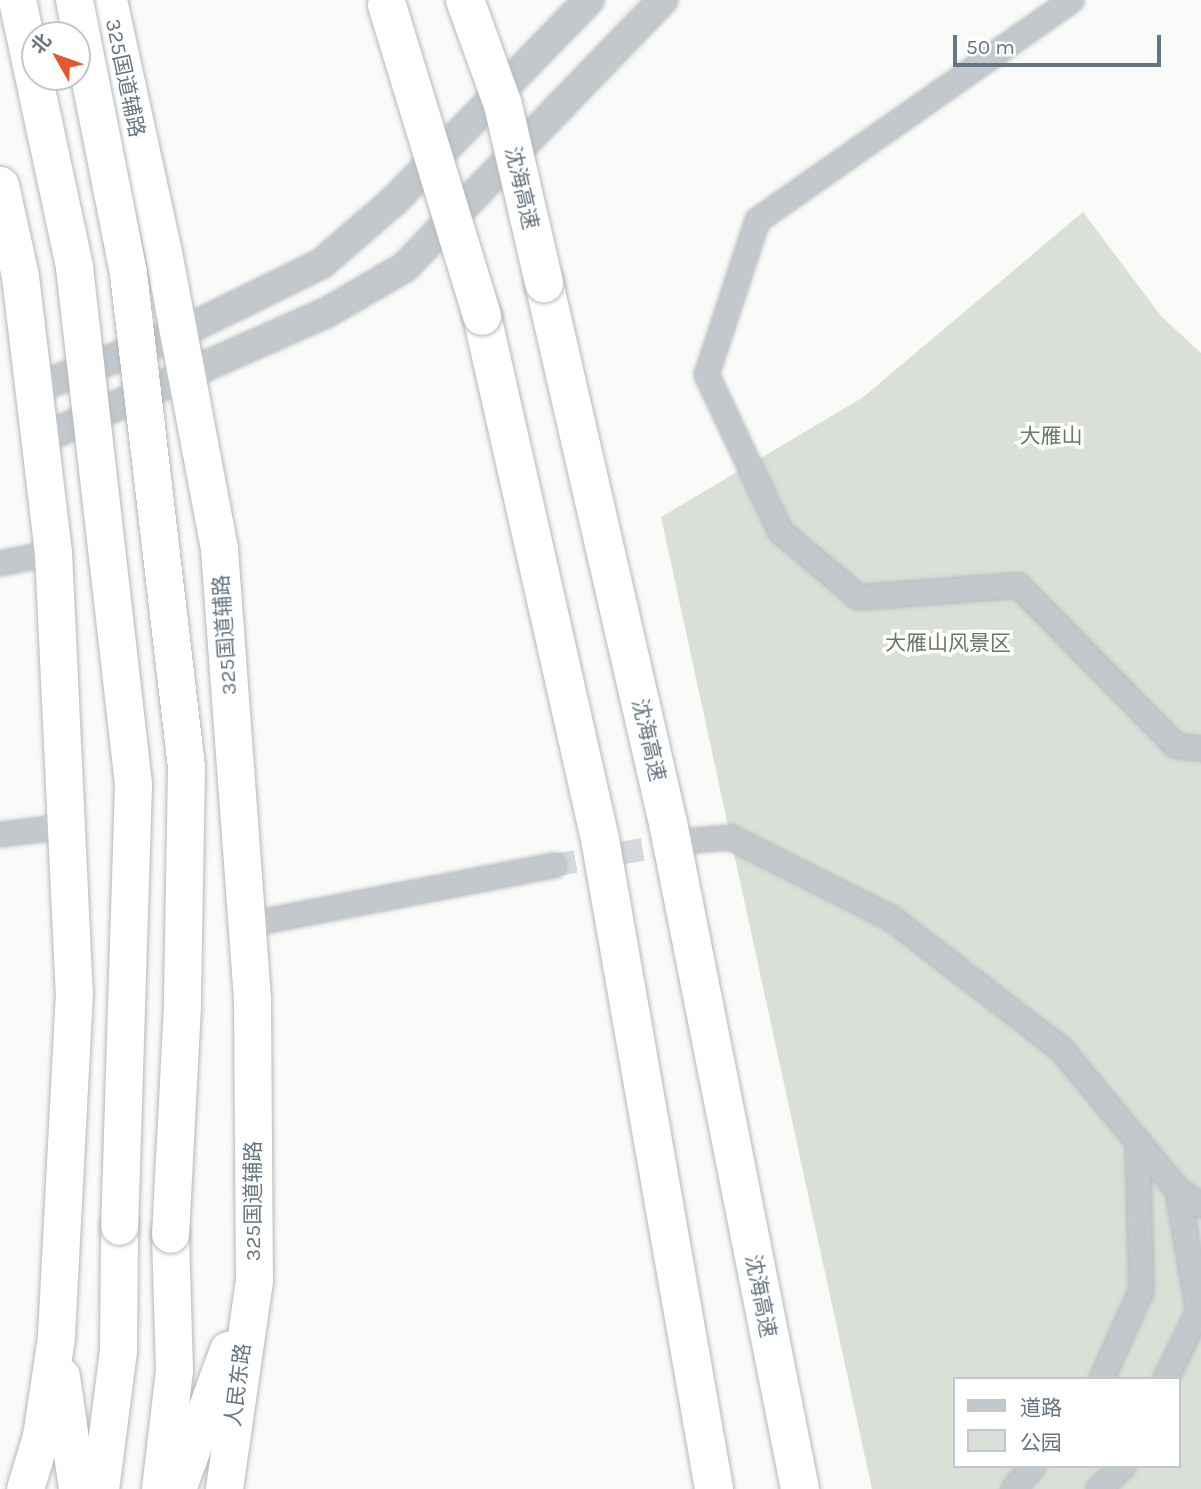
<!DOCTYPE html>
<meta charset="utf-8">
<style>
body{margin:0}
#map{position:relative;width:1201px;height:1489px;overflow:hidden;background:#fafaf8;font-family:Karla,"Noto Sans SC",sans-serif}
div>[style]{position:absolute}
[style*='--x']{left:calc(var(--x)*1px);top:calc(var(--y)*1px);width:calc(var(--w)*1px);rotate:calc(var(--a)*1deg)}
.green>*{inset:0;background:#dadfd7}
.minor-tunnel>*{height:23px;margin-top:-11.5px;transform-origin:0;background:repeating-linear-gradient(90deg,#d5d9db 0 23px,transparent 0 34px)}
.roads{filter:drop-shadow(0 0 2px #b4b9bd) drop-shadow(0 0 2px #b4b9bd)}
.minor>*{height:23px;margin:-11.5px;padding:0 11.5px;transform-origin:11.5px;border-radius:11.5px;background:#c3c8cc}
.tertiary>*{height:28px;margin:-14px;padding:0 14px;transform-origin:14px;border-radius:14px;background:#c3c8cc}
.trunk>*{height:37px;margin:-18.5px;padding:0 18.5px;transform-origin:18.5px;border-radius:18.5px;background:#fff}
.motorway>*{height:38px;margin:-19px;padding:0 19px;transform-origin:19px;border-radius:19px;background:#fff}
.bridges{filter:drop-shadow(0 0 2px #b4b9bd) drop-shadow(0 0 2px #b4b9bd)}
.trunk-bridge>*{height:37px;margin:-18.5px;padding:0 18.5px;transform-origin:18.5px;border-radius:18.5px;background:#fff}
.motorway-bridge>*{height:38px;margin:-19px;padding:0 19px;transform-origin:19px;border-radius:19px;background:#fff}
span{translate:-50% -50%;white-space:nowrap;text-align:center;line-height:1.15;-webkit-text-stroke:7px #fff;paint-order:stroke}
.street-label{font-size:21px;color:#657683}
.park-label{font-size:21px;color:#687a64}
.legend{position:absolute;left:953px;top:1377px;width:228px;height:91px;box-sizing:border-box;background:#fff;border:2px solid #c1c8cd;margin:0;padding:9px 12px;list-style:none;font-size:21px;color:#657683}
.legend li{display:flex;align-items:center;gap:14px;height:35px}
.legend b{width:35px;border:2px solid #c1c8cd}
.north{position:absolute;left:21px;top:21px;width:70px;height:70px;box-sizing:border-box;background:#fff;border:2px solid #c1c8cd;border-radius:50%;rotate:310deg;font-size:19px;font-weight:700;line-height:28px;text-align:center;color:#657683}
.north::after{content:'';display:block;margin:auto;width:24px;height:32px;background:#e4572e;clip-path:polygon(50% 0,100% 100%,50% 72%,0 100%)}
.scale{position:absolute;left:953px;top:35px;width:208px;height:32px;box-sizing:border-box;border:4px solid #657683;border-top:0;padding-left:9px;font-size:21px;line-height:24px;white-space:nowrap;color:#657683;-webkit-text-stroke:5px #fff;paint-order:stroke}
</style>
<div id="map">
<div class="green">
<div style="clip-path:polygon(evenodd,1083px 212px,1161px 316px,1201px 353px,1201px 1489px,872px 1489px,661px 517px,862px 398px,1083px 212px,954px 1379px,1178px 1379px,1178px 1466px,954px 1466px,954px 1379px)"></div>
</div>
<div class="minor-tunnel">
<div style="--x:553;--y:865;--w:130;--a:-10.2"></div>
</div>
<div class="roads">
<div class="minor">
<div style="--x:1071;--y:0;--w:383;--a:145"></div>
<div style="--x:757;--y:220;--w:162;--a:108.3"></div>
<div style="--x:706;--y:374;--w:174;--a:64.8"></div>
<div style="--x:780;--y:531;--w:102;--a:40.2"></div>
<div style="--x:858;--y:597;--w:160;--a:-4.3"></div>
<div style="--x:1018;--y:585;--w:224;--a:45.5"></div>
<div style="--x:1175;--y:745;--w:26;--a:7"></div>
<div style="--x:0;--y:563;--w:54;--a:-11.7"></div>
<div style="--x:0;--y:834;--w:66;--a:-6.9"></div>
<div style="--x:694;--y:840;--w:36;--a:-5"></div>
<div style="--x:730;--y:837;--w:180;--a:26.7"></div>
<div style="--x:891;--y:918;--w:215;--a:37.6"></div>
<div style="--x:1061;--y:1049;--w:182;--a:50.4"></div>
<div style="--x:1177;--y:1189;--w:124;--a:80.2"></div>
<div style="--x:1198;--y:1311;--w:76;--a:115.9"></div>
<div style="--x:247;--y:924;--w:312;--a:-10.9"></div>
<div style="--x:1177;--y:1189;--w:29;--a:34"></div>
<div style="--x:1101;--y:1379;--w:98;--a:-65.8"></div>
<div style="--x:1141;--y:1290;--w:150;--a:-91.5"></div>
<div style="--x:1013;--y:1489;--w:30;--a:-50"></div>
<div style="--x:1098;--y:1489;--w:34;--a:-43"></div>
</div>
<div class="tertiary">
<div style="--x:33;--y:389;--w:155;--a:-20.8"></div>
<div style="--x:178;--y:334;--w:159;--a:-26.1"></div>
<div style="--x:321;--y:264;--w:98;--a:-40.9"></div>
<div style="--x:395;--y:200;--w:279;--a:-45.9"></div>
<div style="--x:39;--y:440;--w:314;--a:-23.9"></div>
<div style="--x:326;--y:313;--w:91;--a:-30.2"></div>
<div style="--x:405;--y:267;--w:371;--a:-46"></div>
</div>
<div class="trunk">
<div style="--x:108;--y:0;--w:258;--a:77.7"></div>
<div style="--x:163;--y:252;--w:302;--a:79.3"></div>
<div style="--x:219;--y:549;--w:452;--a:85.8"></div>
<div style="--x:252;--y:1000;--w:280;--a:89.6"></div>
<div style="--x:254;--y:1280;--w:211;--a:98.2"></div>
<div style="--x:0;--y:185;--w:93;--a:77.6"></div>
<div style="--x:20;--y:276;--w:278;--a:83.2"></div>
<div style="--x:53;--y:552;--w:441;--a:87.3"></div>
<div style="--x:74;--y:992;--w:345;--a:93"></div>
<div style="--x:56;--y:1337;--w:100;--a:98.6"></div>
<div style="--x:41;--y:1436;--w:55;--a:106.8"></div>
<div style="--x:61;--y:1376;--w:114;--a:81.9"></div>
<div style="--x:100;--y:1489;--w:139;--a:-82.6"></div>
<div style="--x:118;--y:1351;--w:125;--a:-89.5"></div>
<div style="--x:160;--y:1489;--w:120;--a:-83.3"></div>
<div style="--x:174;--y:1370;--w:136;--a:-91.7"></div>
<div style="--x:177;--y:1489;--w:148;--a:-69.9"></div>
</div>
<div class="motorway">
<div style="--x:544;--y:283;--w:554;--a:77.07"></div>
<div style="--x:668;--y:823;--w:679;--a:78.79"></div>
<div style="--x:482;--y:316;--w:536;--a:77.29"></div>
<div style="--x:600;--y:839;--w:660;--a:80.05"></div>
</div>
</div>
<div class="bridges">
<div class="trunk-bridge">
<div style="--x:17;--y:0;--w:273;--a:77.9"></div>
<div style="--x:74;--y:267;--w:520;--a:83.49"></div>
<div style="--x:133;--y:784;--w:442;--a:91.8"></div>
<div style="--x:74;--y:0;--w:278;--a:78.8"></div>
<div style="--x:128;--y:273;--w:497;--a:83.3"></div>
<div style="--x:186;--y:767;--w:239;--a:91"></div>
<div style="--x:182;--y:1006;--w:228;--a:93"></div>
</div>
<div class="motorway-bridge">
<div style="--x:465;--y:0;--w:112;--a:70.1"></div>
<div style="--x:503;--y:105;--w:183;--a:77"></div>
<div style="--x:387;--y:5;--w:325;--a:73"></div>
</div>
</div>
<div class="street-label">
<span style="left:125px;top:78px;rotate:78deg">325国道辅路</span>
<span style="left:522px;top:188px;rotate:77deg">沈海高速</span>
<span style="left:225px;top:635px;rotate:-94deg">325国道辅路</span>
<span style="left:649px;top:740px;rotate:77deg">沈海高速</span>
<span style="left:253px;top:1201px;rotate:-90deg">325国道辅路</span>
<span style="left:761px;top:1296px;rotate:79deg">沈海高速</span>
<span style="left:238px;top:1385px;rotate:-83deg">人民东路</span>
</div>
<div class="park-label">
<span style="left:1051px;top:436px">大雁山</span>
<span style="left:948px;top:643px">大雁山风景区</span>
</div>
<ul class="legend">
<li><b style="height:9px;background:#c3c8cc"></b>道路</li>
<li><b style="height:19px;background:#dadfd7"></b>公园</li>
</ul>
<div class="north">北</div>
<div class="scale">50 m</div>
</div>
